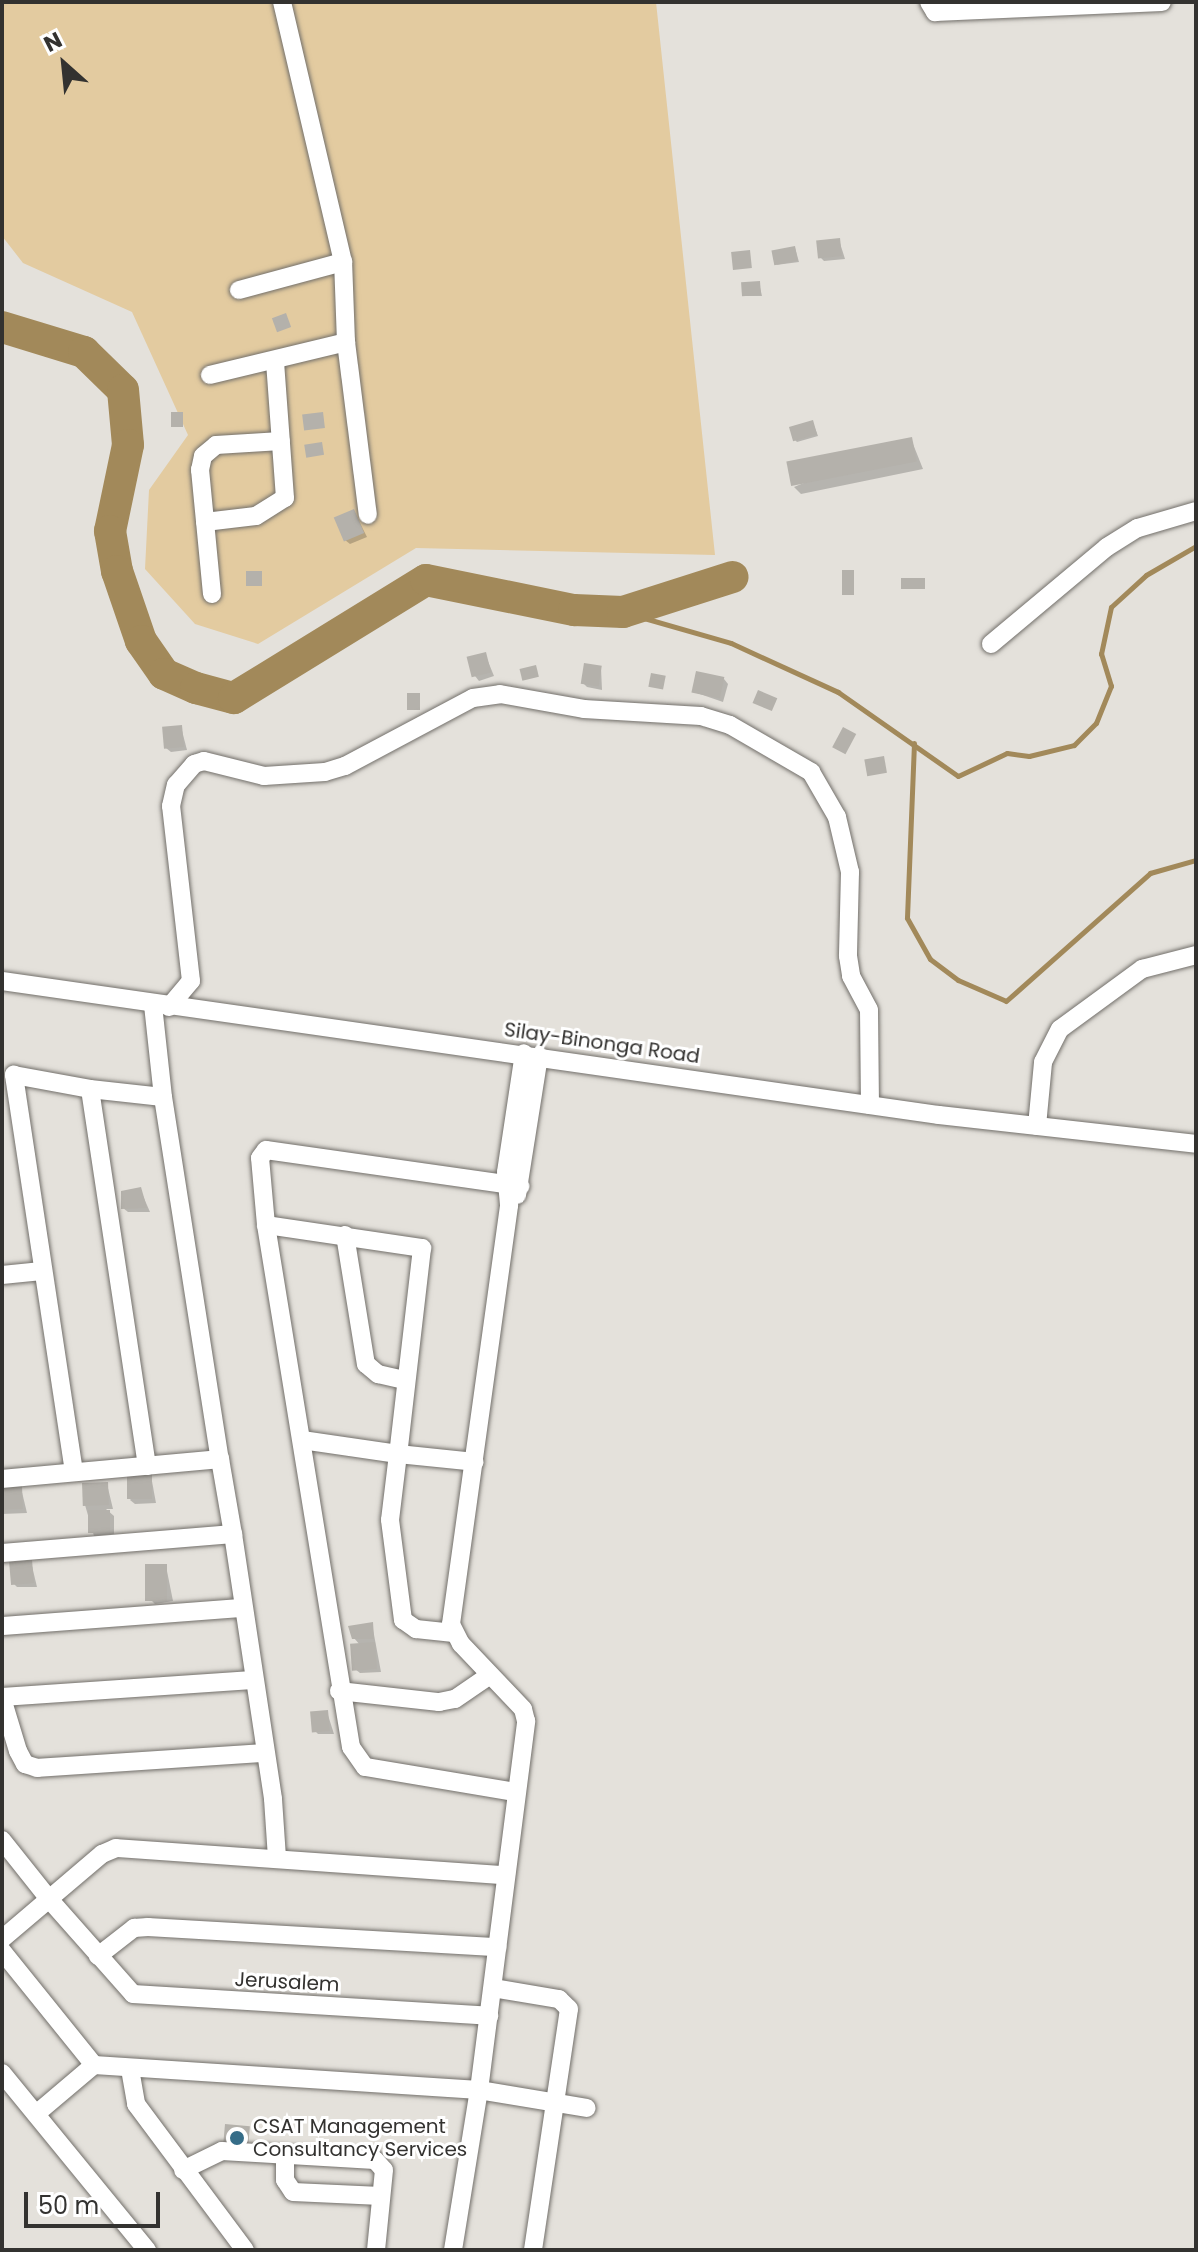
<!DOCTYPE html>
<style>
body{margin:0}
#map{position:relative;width:1198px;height:2252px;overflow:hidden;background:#e4e1db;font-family:Poppins,sans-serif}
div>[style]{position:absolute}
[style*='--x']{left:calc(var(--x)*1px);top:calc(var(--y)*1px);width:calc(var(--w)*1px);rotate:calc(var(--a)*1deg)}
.green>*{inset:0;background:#e3cba0}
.shadow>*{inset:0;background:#0003}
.stream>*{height:5px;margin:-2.5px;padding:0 2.5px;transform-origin:2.5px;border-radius:2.5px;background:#a2895a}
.river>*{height:32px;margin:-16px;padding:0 16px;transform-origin:16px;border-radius:16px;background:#a2895a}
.building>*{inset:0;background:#b4b1ab;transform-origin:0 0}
.roads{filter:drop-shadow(0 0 2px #726f6a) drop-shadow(0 0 2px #726f6a)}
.minor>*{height:18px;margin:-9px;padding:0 9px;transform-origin:9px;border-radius:9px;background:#fff}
.dots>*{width:22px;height:22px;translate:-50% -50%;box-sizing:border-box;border:4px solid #fff;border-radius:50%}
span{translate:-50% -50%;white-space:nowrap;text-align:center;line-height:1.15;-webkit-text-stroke:6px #fff;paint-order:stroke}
.street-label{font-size:20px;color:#333230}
.poi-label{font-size:20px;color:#333230}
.left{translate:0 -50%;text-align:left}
.frame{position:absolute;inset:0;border:4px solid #333230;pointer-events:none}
.north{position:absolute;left:24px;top:24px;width:80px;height:80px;-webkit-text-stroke:6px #fff;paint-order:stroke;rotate:333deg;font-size:22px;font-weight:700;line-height:32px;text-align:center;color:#333230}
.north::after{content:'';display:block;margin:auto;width:28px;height:36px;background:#333230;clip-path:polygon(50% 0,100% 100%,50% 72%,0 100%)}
.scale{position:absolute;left:24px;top:2192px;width:136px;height:36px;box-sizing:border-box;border:4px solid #333230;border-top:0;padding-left:10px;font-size:24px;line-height:28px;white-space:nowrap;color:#333230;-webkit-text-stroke:6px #fff;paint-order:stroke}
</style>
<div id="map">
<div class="green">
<div style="clip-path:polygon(2px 2px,656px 2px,715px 555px,416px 548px,258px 644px,195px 624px,145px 569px,149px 490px,188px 435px,132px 312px,23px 263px,2px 236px)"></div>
</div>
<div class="shadow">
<div style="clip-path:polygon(839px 240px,845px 259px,824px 261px,820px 257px)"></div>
<div style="clip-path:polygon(795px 248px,799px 262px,776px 265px)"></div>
<div style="clip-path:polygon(759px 283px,762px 296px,744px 296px)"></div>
<div style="clip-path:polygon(813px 423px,818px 436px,797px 442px,795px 440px)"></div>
<div style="clip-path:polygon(911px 439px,923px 469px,801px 494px,794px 487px)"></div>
<div style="clip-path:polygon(354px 511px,367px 537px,350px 544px,345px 540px)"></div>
<div style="clip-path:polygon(485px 654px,494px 676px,479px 681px,475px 676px)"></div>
<div style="clip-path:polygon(601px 668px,602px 690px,587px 687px,583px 683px)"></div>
<div style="clip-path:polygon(724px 679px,728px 684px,723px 702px,694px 692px)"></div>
<div style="clip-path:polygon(181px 727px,187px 750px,171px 752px,166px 748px)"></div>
<div style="clip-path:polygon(140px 1189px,150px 1212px,128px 1212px,123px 1208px)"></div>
<div style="clip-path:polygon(151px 1476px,156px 1503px,135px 1504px,130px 1500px)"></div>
<div style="clip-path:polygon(107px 1484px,113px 1509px,106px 1509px,114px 1516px,114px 1534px,94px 1536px,85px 1505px)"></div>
<div style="clip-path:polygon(21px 1488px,27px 1513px,2px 1514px,2px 1489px)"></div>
<div style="clip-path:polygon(31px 1562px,37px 1587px,17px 1587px,12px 1582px)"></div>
<div style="clip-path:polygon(166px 1566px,173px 1601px,155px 1604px,151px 1600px)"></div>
<div style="clip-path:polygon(372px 1624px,381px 1672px,360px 1673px,355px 1669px,360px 1645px,354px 1638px)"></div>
<div style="clip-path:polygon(327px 1712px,334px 1734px,318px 1734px,314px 1730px)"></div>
</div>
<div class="stream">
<div style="--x:623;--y:612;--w:112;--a:16"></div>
<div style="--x:731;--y:643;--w:118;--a:24.6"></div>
<div style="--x:838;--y:692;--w:146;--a:35"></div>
<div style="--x:958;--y:776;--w:54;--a:-25.1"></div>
<div style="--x:1007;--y:753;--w:22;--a:8"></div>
<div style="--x:1029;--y:756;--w:46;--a:-13.7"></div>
<div style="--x:1074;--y:745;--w:31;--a:-45"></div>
<div style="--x:1096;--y:723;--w:40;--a:-68"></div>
<div style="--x:1111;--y:686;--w:34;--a:-107"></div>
<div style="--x:1101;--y:654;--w:48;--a:-78"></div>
<div style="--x:1111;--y:607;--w:47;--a:-42.4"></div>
<div style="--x:1146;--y:575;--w:58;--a:-30.1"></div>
<div style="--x:914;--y:743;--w:175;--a:92.3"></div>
<div style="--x:907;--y:918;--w:47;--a:60.7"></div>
<div style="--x:930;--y:959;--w:35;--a:37"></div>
<div style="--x:958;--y:980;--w:52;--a:23.6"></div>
<div style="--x:1006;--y:1001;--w:193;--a:-41.6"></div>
<div style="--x:1150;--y:873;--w:48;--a:-15.8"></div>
</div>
<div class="river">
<div style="--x:2;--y:327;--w:86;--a:17"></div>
<div style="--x:84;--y:352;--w:54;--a:44.3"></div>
<div style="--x:123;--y:390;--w:55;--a:84.8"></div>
<div style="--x:128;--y:445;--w:88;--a:101.8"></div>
<div style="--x:110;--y:531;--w:41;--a:80.1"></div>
<div style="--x:117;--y:571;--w:74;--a:71.1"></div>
<div style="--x:141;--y:641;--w:40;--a:55.1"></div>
<div style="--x:164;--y:674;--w:35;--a:24"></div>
<div style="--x:196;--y:688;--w:39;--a:15"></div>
<div style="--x:234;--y:698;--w:225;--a:-31.6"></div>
<div style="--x:426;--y:580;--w:151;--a:11.5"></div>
<div style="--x:574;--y:610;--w:49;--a:2.3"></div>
<div style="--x:623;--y:612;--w:115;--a:-17.7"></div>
</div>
<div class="building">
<div style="left:840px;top:238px;width:18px;height:24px;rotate:84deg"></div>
<div style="left:795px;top:246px;width:15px;height:24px;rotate:79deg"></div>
<div style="left:750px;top:250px;width:18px;height:19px;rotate:84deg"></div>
<div style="left:760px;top:281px;width:14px;height:19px;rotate:86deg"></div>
<div style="left:286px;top:313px;width:15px;height:15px;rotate:70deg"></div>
<div style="left:171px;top:412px;width:12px;height:15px"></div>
<div style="left:323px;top:412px;width:16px;height:21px;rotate:83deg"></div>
<div style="left:813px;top:420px;width:15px;height:25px;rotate:74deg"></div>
<div style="left:912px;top:437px;width:25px;height:128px;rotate:79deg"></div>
<div style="left:322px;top:442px;width:13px;height:18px;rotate:81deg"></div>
<div style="left:354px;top:509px;width:26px;height:22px;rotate:67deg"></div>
<div style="left:842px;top:570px;width:12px;height:25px"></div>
<div style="left:246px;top:571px;width:16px;height:15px"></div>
<div style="left:925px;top:578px;width:11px;height:24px;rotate:90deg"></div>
<div style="left:486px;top:652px;width:21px;height:20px;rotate:76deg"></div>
<div style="left:584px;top:663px;width:18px;height:21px;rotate:9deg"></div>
<div style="left:536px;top:665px;width:12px;height:17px;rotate:76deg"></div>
<div style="left:696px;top:671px;width:29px;height:22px;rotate:12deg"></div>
<div style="left:651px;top:673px;width:15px;height:14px;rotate:11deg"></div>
<div style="left:758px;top:690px;width:21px;height:14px;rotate:23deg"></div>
<div style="left:407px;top:693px;width:13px;height:17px"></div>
<div style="left:182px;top:725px;width:22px;height:20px;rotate:85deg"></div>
<div style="left:843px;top:727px;width:15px;height:23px;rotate:28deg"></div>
<div style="left:884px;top:756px;width:17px;height:20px;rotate:80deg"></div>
<div style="clip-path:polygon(141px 1187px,147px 1208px,121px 1209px,121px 1191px)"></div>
<div style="left:152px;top:1474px;width:25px;height:25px;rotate:90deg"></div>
<div style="left:108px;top:1482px;width:23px;height:26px;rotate:88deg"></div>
<div style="left:22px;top:1486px;width:23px;height:20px;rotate:88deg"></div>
<div style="left:88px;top:1510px;width:22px;height:23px"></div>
<div style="left:32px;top:1560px;width:23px;height:23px;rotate:85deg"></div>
<div style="left:145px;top:1564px;width:22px;height:37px"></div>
<div style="clip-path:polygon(373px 1622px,374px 1639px,352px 1639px,348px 1626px)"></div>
<div style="left:375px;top:1642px;width:27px;height:25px;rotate:86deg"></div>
<div style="left:328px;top:1710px;width:21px;height:18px;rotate:85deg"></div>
<div style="left:225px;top:2124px;width:25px;height:26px;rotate:5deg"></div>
</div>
<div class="roads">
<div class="minor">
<div style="--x:929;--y:2;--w:12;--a:59"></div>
<div style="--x:935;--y:12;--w:227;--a:-2.5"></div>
<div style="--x:239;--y:290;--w:108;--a:-15.1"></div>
<div style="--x:346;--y:342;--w:174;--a:82.8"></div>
<div style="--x:210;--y:375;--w:140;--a:-13.6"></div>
<div style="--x:346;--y:342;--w:80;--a:-92.1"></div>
<div style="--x:343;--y:262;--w:267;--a:-103.2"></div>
<div style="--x:205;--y:522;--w:51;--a:-6.7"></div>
<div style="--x:256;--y:516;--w:34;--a:-32"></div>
<div style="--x:285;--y:498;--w:136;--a:-94.2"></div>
<div style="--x:212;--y:594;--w:125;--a:-95.5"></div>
<div style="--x:200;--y:470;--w:14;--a:-78"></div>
<div style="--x:203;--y:456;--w:17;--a:-40"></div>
<div style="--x:216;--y:445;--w:65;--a:-3.5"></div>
<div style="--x:991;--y:644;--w:151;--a:-39.9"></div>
<div style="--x:1107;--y:547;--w:36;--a:-32"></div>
<div style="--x:1138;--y:528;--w:60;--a:-16.3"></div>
<div style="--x:2;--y:981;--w:947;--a:8.14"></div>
<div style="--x:939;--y:1115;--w:259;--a:6.4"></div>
<div style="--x:169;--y:1007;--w:34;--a:-50"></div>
<div style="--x:191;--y:981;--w:176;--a:-96.5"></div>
<div style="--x:171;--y:806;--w:22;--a:-77"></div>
<div style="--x:176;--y:785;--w:28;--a:-49"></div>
<div style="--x:194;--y:764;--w:10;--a:-17"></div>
<div style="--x:204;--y:761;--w:62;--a:14"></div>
<div style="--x:264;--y:776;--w:61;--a:-3.8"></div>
<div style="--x:325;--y:772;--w:21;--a:-17"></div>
<div style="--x:345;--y:766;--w:145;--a:-28"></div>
<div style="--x:473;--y:698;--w:27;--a:-8"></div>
<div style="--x:500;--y:694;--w:85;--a:10.1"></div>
<div style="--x:584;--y:709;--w:117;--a:3.4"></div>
<div style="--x:701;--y:716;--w:30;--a:17"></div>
<div style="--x:730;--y:725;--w:94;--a:30.1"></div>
<div style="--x:811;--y:772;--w:52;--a:60"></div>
<div style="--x:837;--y:817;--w:57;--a:76.7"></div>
<div style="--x:850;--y:872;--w:84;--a:91.4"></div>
<div style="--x:848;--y:956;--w:20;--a:81"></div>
<div style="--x:851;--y:976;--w:38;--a:62"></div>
<div style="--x:869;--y:1010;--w:95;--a:89.4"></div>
<div style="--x:163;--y:1097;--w:366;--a:81.1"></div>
<div style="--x:1037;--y:1126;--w:64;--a:-84.6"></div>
<div style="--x:1043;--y:1062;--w:37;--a:-63"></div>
<div style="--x:1060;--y:1029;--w:102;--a:-36.2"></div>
<div style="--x:1142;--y:969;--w:56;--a:-14.5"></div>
<div style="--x:517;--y:1195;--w:141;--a:-81"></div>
<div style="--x:266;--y:1225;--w:158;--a:8.4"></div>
<div style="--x:422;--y:1248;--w:207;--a:96.6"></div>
<div style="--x:398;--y:1454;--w:77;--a:5.9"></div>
<div style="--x:345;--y:1235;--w:131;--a:80.8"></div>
<div style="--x:366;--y:1364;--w:16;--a:40"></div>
<div style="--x:378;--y:1374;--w:28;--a:13"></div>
<div style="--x:2;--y:1275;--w:40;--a:-5.7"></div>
<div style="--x:302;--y:1440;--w:97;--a:8.3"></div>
<div style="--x:398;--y:1454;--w:66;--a:96.9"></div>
<div style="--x:390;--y:1520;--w:101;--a:82.6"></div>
<div style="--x:403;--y:1620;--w:16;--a:35"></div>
<div style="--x:416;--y:1629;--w:38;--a:6"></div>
<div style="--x:147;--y:1466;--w:381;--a:-98.6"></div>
<div style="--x:90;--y:1089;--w:73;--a:6.3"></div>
<div style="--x:163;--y:1097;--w:93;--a:-96.2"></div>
<div style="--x:74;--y:1472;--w:402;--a:-98.6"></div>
<div style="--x:14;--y:1075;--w:77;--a:10.4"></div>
<div style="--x:2;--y:1479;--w:219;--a:-5.2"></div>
<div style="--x:220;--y:1459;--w:76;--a:80.2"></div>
<div style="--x:2;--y:1553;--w:232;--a:-4.7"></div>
<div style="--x:233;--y:1534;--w:268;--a:81.4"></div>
<div style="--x:273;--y:1799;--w:59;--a:86.1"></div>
<div style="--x:2;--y:1626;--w:240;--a:-4.3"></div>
<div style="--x:339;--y:1691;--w:101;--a:6.3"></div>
<div style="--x:439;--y:1702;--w:16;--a:-11"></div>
<div style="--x:455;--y:1699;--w:42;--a:-34.4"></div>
<div style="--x:2;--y:1697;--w:251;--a:-3.9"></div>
<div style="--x:2;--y:1698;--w:55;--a:73.2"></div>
<div style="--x:18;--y:1751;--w:15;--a:62"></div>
<div style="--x:25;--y:1764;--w:13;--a:18"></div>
<div style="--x:37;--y:1768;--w:227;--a:-3.8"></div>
<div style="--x:515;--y:1792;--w:152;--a:-170.5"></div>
<div style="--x:365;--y:1767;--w:24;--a:-125"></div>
<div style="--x:351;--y:1747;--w:529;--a:-99.25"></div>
<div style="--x:266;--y:1225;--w:67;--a:-95.1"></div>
<div style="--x:260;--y:1158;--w:10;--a:-53"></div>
<div style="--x:266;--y:1150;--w:257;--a:8.1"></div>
<div style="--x:2;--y:1840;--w:75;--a:51.5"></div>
<div style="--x:49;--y:1899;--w:70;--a:-40.3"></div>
<div style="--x:102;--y:1854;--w:15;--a:-23"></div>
<div style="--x:116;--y:1848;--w:391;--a:4"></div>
<div style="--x:2;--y:1939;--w:62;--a:-40.4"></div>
<div style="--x:49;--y:1899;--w:127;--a:48.5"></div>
<div style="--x:133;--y:1994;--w:357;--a:3.5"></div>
<div style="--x:2;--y:1951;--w:146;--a:51.1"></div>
<div style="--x:94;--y:2065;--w:386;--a:3.7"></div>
<div style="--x:479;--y:2090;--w:109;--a:9.5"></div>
<div style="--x:98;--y:1956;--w:46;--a:-37.9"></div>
<div style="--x:134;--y:1928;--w:14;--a:-4"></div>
<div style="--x:148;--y:1927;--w:350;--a:3.3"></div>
<div style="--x:493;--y:1988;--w:67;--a:9.5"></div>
<div style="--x:559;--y:1999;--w:14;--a:45"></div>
<div style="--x:569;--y:2009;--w:244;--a:98.5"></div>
<div style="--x:130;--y:2069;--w:36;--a:80"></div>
<div style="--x:136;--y:2104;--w:182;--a:53.3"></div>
<div style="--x:2;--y:2073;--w:229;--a:50.7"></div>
<div style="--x:36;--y:2114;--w:76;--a:-40.2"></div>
<div style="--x:285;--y:2158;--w:22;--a:90"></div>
<div style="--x:285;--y:2180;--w:14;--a:56"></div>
<div style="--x:293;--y:2192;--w:88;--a:2.6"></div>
<div style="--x:183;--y:2170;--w:43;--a:-26"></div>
<div style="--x:222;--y:2151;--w:153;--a:3.4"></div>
<div style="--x:375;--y:2160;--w:13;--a:48"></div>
<div style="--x:384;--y:2170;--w:80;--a:95.7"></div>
<div style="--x:453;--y:2250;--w:162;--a:-80.8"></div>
<div style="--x:479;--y:2090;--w:372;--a:-82.7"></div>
<div style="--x:526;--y:1721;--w:12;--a:-104"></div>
<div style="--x:523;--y:1709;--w:90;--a:-133.6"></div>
<div style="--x:461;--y:1644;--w:22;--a:-117"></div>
<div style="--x:451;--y:1624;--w:423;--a:-82.1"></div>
<div style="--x:509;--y:1205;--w:33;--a:-95"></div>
<div style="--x:506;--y:1172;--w:120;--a:-81.4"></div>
</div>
</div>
<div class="dots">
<div style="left:237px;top:2138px;background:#366d88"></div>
</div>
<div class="street-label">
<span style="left:602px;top:1043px;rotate:8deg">Silay-Binonga Road</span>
<span style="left:287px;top:1982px;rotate:3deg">Jerusalem</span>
</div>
<div class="poi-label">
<span class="left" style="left:253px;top:2138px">CSAT Management<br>Consultancy Services</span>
</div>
<div class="frame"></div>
<div class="north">N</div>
<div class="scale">50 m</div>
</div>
